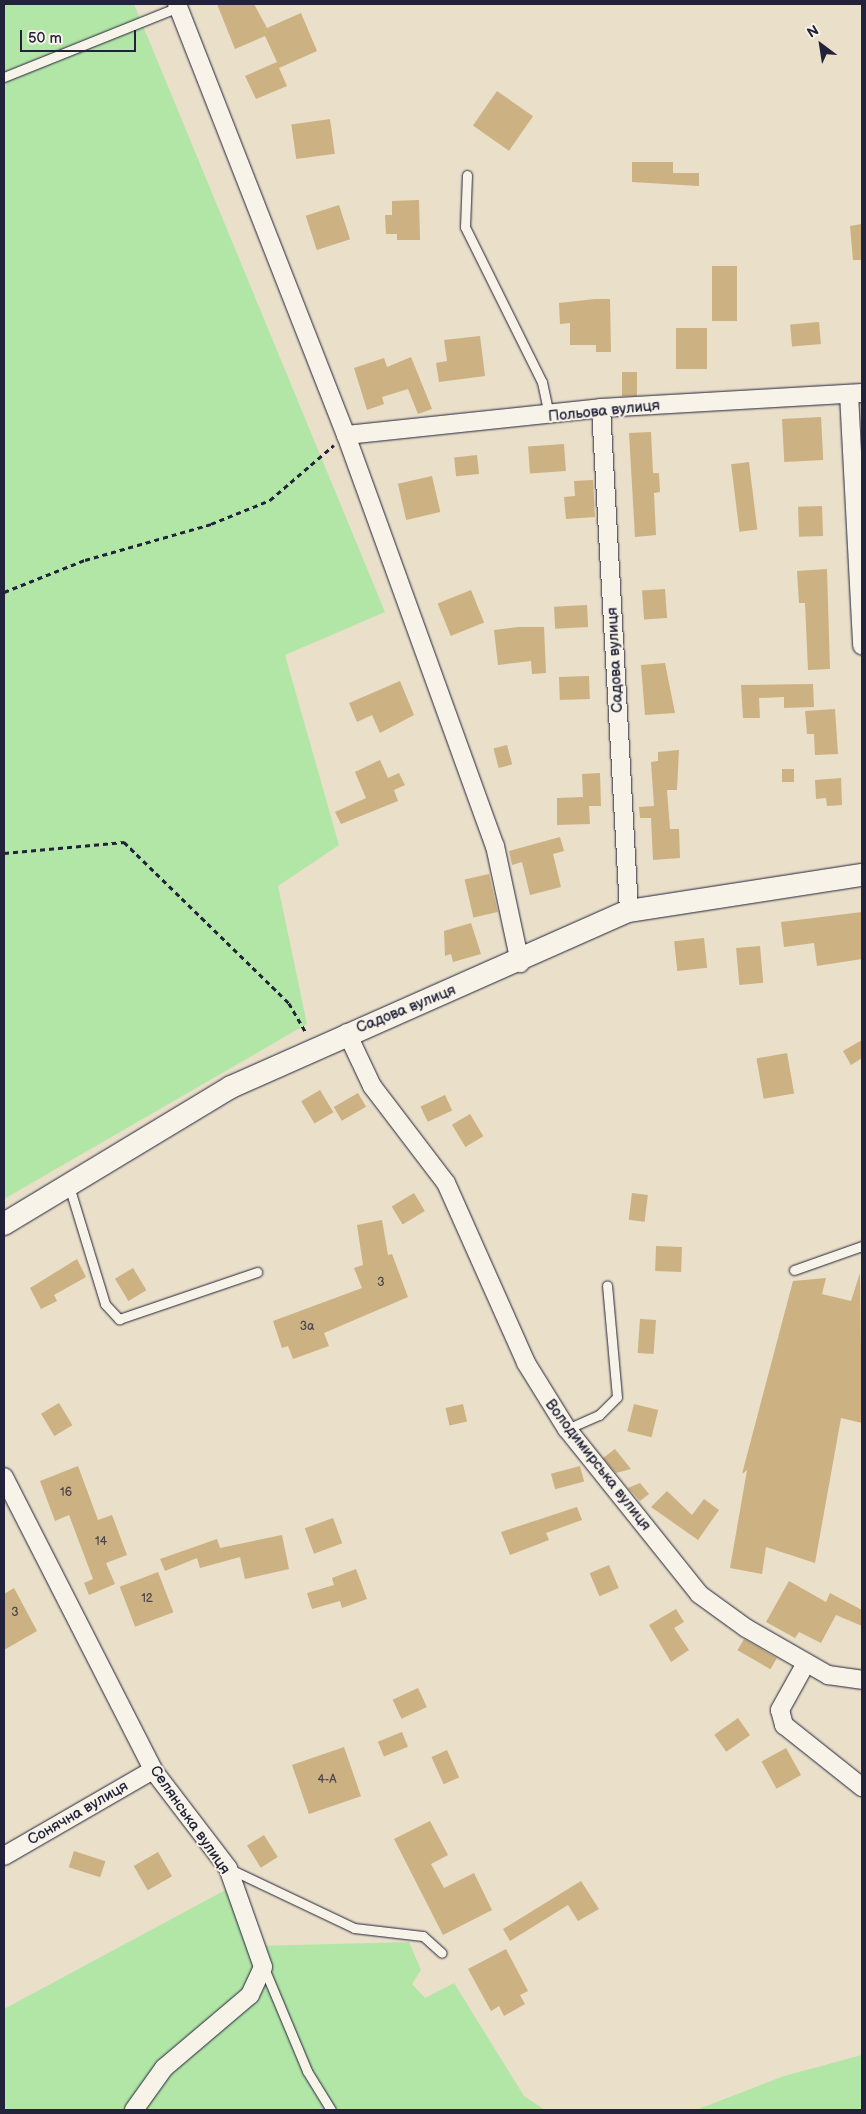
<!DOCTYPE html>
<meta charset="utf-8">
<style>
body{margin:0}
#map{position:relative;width:866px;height:2114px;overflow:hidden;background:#eadfc9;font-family:"Balsamiq Sans",sans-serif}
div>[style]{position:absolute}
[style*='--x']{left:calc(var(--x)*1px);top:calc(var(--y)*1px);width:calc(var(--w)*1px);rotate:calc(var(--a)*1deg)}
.green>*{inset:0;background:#b2e6a7}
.building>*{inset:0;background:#ccb182;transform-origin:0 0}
.path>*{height:2.5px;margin-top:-1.25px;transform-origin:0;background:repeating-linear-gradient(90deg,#22223b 0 5px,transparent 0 9px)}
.roads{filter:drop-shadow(0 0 1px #22223b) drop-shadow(0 0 1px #22223b)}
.service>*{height:9px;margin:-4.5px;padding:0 4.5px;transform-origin:4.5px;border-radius:4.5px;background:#f7f3e8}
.minor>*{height:18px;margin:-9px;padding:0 9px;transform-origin:9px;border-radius:9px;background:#f7f3e8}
.tertiary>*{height:22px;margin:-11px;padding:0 11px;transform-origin:11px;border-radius:11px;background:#f7f3e8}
span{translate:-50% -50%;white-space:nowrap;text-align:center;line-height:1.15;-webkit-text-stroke:4px #f7f3e8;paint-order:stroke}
.number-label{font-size:12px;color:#4c464d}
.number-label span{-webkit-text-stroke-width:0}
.street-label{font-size:15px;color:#22223b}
.frame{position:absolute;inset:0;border:5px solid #22223b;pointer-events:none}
.north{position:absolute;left:796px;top:20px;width:50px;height:50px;-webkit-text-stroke:4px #f7f3e8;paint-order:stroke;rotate:329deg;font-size:14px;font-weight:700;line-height:20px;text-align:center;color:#22223b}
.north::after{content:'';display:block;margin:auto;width:18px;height:22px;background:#22223b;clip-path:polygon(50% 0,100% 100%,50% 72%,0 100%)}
.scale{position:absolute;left:20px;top:30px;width:116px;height:22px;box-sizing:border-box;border:2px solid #22223b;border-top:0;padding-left:6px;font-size:15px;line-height:18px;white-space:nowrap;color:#22223b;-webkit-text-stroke:4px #f7f3e8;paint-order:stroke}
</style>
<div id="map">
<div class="green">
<div style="clip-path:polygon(4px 4px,134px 4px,385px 612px,285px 655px,339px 845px,278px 886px,307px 1024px,4px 1199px)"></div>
<div style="clip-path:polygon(231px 1887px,258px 1946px,409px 1942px,421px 1970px,412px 1984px,425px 1998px,454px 1983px,524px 2096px,545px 2110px,4px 2110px,4px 2009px)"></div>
<div style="clip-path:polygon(862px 2055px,862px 2110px,696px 2110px,784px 2076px)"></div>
</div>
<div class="building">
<div style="clip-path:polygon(217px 4px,254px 4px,267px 28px,301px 13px,317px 51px,279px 68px,287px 86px,256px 99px,245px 76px,277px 62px,265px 36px,235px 49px)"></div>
<div style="left:497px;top:91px;width:44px;height:42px;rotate:35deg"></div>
<div style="left:330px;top:119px;width:35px;height:39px;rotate:82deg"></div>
<div style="clip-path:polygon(632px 162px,673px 162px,673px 173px,699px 173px,699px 186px,632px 182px)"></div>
<div style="clip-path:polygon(419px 200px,420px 240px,397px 240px,397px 234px,386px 234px,385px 215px,392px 215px,392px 201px)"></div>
<div style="left:339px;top:205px;width:36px;height:35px;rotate:72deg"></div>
<div style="clip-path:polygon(862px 224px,862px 260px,853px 260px,850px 226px)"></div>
<div style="left:712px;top:266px;width:25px;height:55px"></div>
<div style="clip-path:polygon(595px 299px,610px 299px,611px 352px,596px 352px,596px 345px,570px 345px,570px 323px,560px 324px,559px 303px)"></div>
<div style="left:819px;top:322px;width:22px;height:29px;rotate:85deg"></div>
<div style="left:707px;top:328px;width:41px;height:31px;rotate:90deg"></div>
<div style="clip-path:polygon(480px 336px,485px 376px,439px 382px,436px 363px,447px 361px,444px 340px)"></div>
<div style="clip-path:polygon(411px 357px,432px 409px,418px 414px,408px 389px,382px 397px,384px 404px,367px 410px,354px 368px,384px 358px,387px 367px)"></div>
<div style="left:622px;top:372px;width:15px;height:24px"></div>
<div style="left:821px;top:417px;width:43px;height:39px;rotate:87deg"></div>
<div style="clip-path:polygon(651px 432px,653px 473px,659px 473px,660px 492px,654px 493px,656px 535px,635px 537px,629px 433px)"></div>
<div style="left:564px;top:444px;width:27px;height:36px;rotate:86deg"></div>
<div style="left:477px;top:455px;width:19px;height:23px;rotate:84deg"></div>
<div style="left:749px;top:462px;width:68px;height:18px;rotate:83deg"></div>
<div style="left:432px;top:476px;width:37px;height:35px;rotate:77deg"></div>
<div style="clip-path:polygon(593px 480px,595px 517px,566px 519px,564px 497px,575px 496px,574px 481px)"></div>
<div style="left:822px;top:506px;width:30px;height:24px;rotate:88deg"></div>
<div style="clip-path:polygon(827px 569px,830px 669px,808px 670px,805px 603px,799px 603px,797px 571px)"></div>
<div style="left:665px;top:589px;width:29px;height:23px;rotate:86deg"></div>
<div style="left:471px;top:590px;width:35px;height:36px;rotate:68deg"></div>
<div style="left:587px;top:605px;width:22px;height:33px;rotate:87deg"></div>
<div style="clip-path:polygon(518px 627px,544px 627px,546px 673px,532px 674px,531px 661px,498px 665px,494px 630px)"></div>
<div style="clip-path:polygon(665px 663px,675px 713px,645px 715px,641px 665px)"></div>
<div style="left:589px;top:676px;width:23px;height:30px;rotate:88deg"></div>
<div style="clip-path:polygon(400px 681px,414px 715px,380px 733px,372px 715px,357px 722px,349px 703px)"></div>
<div style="clip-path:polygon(813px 684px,814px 707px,784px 708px,784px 697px,759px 698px,760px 718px,743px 718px,741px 685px)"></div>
<div style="clip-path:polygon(835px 709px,838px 754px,815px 755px,814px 734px,807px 734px,805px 711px)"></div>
<div style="left:507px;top:745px;width:20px;height:14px;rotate:75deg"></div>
<div style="clip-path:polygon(679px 750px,677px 790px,667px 790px,670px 829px,679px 829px,680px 858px,653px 860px,651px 818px,640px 818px,639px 807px,654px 806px,651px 762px,658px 761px,658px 752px)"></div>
<div style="clip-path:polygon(380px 760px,388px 778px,399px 773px,405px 785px,394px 790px,398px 801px,341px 824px,335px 812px,366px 798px,355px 772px)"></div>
<div style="left:794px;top:769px;width:13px;height:12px;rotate:90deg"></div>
<div style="clip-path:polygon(600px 773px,601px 806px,589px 806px,590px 824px,557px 825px,557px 798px,583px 797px,582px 774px)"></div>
<div style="clip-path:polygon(841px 778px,842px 805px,827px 806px,826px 798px,816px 799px,815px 780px)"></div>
<div style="clip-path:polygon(560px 837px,564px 851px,553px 854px,561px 887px,530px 895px,522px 862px,512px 865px,509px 851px)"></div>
<div style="left:489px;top:874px;width:39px;height:25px;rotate:77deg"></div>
<div style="clip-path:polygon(862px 912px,862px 959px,817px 966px,814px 943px,784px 947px,781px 922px)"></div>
<div style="clip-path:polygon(471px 923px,481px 954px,453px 962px,451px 954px,445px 956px,444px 931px)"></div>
<div style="left:704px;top:938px;width:30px;height:30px;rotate:84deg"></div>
<div style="left:760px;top:946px;width:37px;height:24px;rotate:85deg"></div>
<div style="clip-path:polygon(862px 1040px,862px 1058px,851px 1065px,843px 1051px)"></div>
<div style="left:787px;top:1053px;width:41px;height:31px;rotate:80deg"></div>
<div style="left:320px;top:1090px;width:26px;height:22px;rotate:59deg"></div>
<div style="left:358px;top:1093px;width:16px;height:28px;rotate:60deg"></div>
<div style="left:445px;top:1095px;width:17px;height:27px;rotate:65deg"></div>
<div style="left:470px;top:1114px;width:26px;height:21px;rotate:59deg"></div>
<div style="left:414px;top:1193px;width:21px;height:26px;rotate:59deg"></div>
<div style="left:632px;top:1193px;width:16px;height:27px;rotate:7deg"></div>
<div style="clip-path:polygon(382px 1220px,388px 1255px,392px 1254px,408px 1297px,324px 1333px,329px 1346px,293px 1359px,288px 1346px,282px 1348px,273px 1321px,362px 1288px,354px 1268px,363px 1265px,357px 1225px)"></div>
<div style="left:656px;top:1246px;width:26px;height:25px;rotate:2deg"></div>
<div style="clip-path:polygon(77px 1259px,86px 1277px,54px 1295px,57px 1301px,41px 1309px,30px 1288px)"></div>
<div style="left:133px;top:1268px;width:26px;height:21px;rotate:59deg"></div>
<div style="clip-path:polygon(860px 1273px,862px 1423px,841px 1418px,815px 1563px,766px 1547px,762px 1574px,730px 1568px,747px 1470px,742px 1474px,793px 1281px,826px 1278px,822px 1294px,851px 1301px)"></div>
<div style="left:640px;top:1319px;width:16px;height:34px;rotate:4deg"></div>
<div style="left:59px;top:1403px;width:26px;height:21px;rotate:59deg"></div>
<div style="left:463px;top:1404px;width:18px;height:18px;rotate:77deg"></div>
<div style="left:634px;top:1404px;width:25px;height:28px;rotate:14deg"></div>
<div style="clip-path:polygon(615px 1449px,631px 1469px,616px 1473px,603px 1458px)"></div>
<div style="clip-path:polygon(78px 1466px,98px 1520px,112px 1515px,127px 1555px,106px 1563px,115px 1584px,89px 1595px,84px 1583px,93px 1579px,69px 1515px,55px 1521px,40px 1481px)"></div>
<div style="left:580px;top:1466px;width:16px;height:30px;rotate:75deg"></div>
<div style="clip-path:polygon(640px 1483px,649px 1494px,640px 1501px,628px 1488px)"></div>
<div style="clip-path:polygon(667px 1491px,692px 1515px,704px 1499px,719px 1510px,698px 1540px,651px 1507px)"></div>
<div style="clip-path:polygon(577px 1507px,582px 1520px,546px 1533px,549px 1540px,510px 1555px,501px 1532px)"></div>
<div style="left:333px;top:1518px;width:27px;height:30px;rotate:70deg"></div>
<div style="clip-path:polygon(282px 1535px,289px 1569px,245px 1579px,240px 1557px,200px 1568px,197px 1558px,165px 1571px,160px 1559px,217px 1539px,220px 1548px)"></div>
<div style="left:609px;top:1565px;width:25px;height:21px;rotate:67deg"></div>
<div style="clip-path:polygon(356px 1569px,367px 1599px,342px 1608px,340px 1601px,312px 1609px,307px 1593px,334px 1585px,332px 1578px)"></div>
<div style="left:158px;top:1572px;width:43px;height:41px;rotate:69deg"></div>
<div style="clip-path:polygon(789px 1581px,826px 1602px,830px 1593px,862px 1610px,862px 1626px,836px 1615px,821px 1643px,799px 1632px,795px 1638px,766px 1622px)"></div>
<div style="clip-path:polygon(14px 1588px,37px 1631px,4px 1650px,4px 1594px)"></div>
<div style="clip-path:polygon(676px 1609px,684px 1622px,674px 1628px,689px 1650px,671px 1662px,649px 1625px)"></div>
<div style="left:744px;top:1639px;width:38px;height:13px;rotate:30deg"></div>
<div style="left:418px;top:1688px;width:21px;height:28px;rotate:65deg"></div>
<div style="left:738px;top:1718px;width:21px;height:29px;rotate:55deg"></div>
<div style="left:402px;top:1732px;width:16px;height:26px;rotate:68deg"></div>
<div style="left:344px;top:1747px;width:52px;height:55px;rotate:71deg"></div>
<div style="left:786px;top:1748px;width:31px;height:28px;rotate:61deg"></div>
<div style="left:447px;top:1750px;width:30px;height:17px;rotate:66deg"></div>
<div style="clip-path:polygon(430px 1821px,448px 1855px,431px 1864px,444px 1888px,474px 1873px,492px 1910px,443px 1935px,394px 1839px)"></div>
<div style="left:264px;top:1835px;width:26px;height:20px;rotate:58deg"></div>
<div style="left:74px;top:1851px;width:33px;height:17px;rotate:18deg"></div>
<div style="left:158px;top:1852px;width:28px;height:28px;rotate:60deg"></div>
<div style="clip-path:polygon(581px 1881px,599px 1909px,578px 1921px,568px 1905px,510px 1941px,503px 1929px)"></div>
<div style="clip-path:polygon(506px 1949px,528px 1991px,520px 1995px,525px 2004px,504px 2016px,499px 2006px,491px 2011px,468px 1969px)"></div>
</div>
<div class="path">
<div style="--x:4;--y:592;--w:87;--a:-21.6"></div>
<div style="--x:85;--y:560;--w:131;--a:-15.9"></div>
<div style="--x:211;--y:524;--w:64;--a:-22.1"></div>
<div style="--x:270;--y:500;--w:84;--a:-40.7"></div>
<div style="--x:4;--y:853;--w:121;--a:-5.2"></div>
<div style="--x:124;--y:842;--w:231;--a:44.3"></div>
<div style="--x:289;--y:1003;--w:34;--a:60"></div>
</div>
<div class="roads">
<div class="service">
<div style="--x:4;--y:77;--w:188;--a:-21.9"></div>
<div style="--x:467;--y:175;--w:52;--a:92.2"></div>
<div style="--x:465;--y:227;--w:173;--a:63.6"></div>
<div style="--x:542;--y:382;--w:35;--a:78"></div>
<div style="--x:69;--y:1186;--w:123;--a:73"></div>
<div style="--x:105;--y:1304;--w:21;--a:47"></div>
<div style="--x:119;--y:1319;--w:146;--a:-18.8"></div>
<div style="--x:794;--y:1270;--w:72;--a:-19.4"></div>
<div style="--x:567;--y:1429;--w:35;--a:-24"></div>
<div style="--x:599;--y:1415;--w:25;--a:-45"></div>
<div style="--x:617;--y:1397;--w:112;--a:-95.1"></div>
<div style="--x:230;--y:1869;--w:137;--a:25.4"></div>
<div style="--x:354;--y:1928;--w:69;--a:6.6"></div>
<div style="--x:423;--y:1936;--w:25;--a:42"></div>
<div style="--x:264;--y:1968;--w:112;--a:67.3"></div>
<div style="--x:307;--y:2071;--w:46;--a:58.4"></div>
</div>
<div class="minor">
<div style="--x:177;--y:4;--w:463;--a:68.6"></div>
<div style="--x:346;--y:435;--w:437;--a:70.1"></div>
<div style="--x:495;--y:846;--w:120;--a:77.9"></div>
<div style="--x:849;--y:394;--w:252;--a:87"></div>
<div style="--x:601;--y:408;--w:504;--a:86.81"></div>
<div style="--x:346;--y:435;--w:256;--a:-6"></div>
<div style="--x:601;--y:408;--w:261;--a:-3.3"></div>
<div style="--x:347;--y:1033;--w:59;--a:64.7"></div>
<div style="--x:372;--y:1086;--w:122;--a:52.7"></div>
<div style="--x:446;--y:1183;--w:197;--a:66"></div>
<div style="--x:526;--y:1363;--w:78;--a:58.2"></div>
<div style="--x:567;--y:1429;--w:211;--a:51.3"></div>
<div style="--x:699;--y:1594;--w:58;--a:35.9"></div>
<div style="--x:746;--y:1628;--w:95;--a:29.8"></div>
<div style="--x:828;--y:1675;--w:34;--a:8"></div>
<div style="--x:4;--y:1477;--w:329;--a:63"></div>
<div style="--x:153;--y:1770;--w:123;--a:52.6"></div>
<div style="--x:228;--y:1868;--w:105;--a:70.5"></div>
<div style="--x:263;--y:1967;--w:31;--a:115"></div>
<div style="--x:250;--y:1995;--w:113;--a:139.7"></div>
<div style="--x:164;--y:2068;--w:52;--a:125.5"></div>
<div style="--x:806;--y:1663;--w:54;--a:119"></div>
<div style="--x:780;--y:1710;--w:16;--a:75"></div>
<div style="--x:784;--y:1725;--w:100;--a:38.5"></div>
<div style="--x:4;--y:1856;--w:172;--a:-30"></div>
</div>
<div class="tertiary">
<div style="--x:4;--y:1224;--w:265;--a:-31.1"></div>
<div style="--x:231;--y:1087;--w:435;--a:-23.9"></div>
<div style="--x:629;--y:911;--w:236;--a:-8.8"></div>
</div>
</div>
<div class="number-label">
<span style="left:381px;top:1283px">3</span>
<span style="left:307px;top:1327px">3а</span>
<span style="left:66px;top:1493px">16</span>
<span style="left:101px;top:1542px">14</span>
<span style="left:147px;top:1599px">12</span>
<span style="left:15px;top:1613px">3</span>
<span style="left:327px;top:1780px">4-А</span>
</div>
<div class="street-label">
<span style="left:604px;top:411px;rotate:-6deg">Польова вулиця</span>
<span style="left:615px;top:660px;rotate:-93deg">Садова вулиця</span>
<span style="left:406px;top:1009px;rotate:-22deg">Садова вулиця</span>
<span style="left:598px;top:1465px;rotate:52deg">Володимирська вулиця</span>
<span style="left:78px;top:1813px;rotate:-30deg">Сонячна вулиця</span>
<span style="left:190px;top:1820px;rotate:55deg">Селянська вулиця</span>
</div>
<div class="frame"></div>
<div class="north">N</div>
<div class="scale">50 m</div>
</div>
